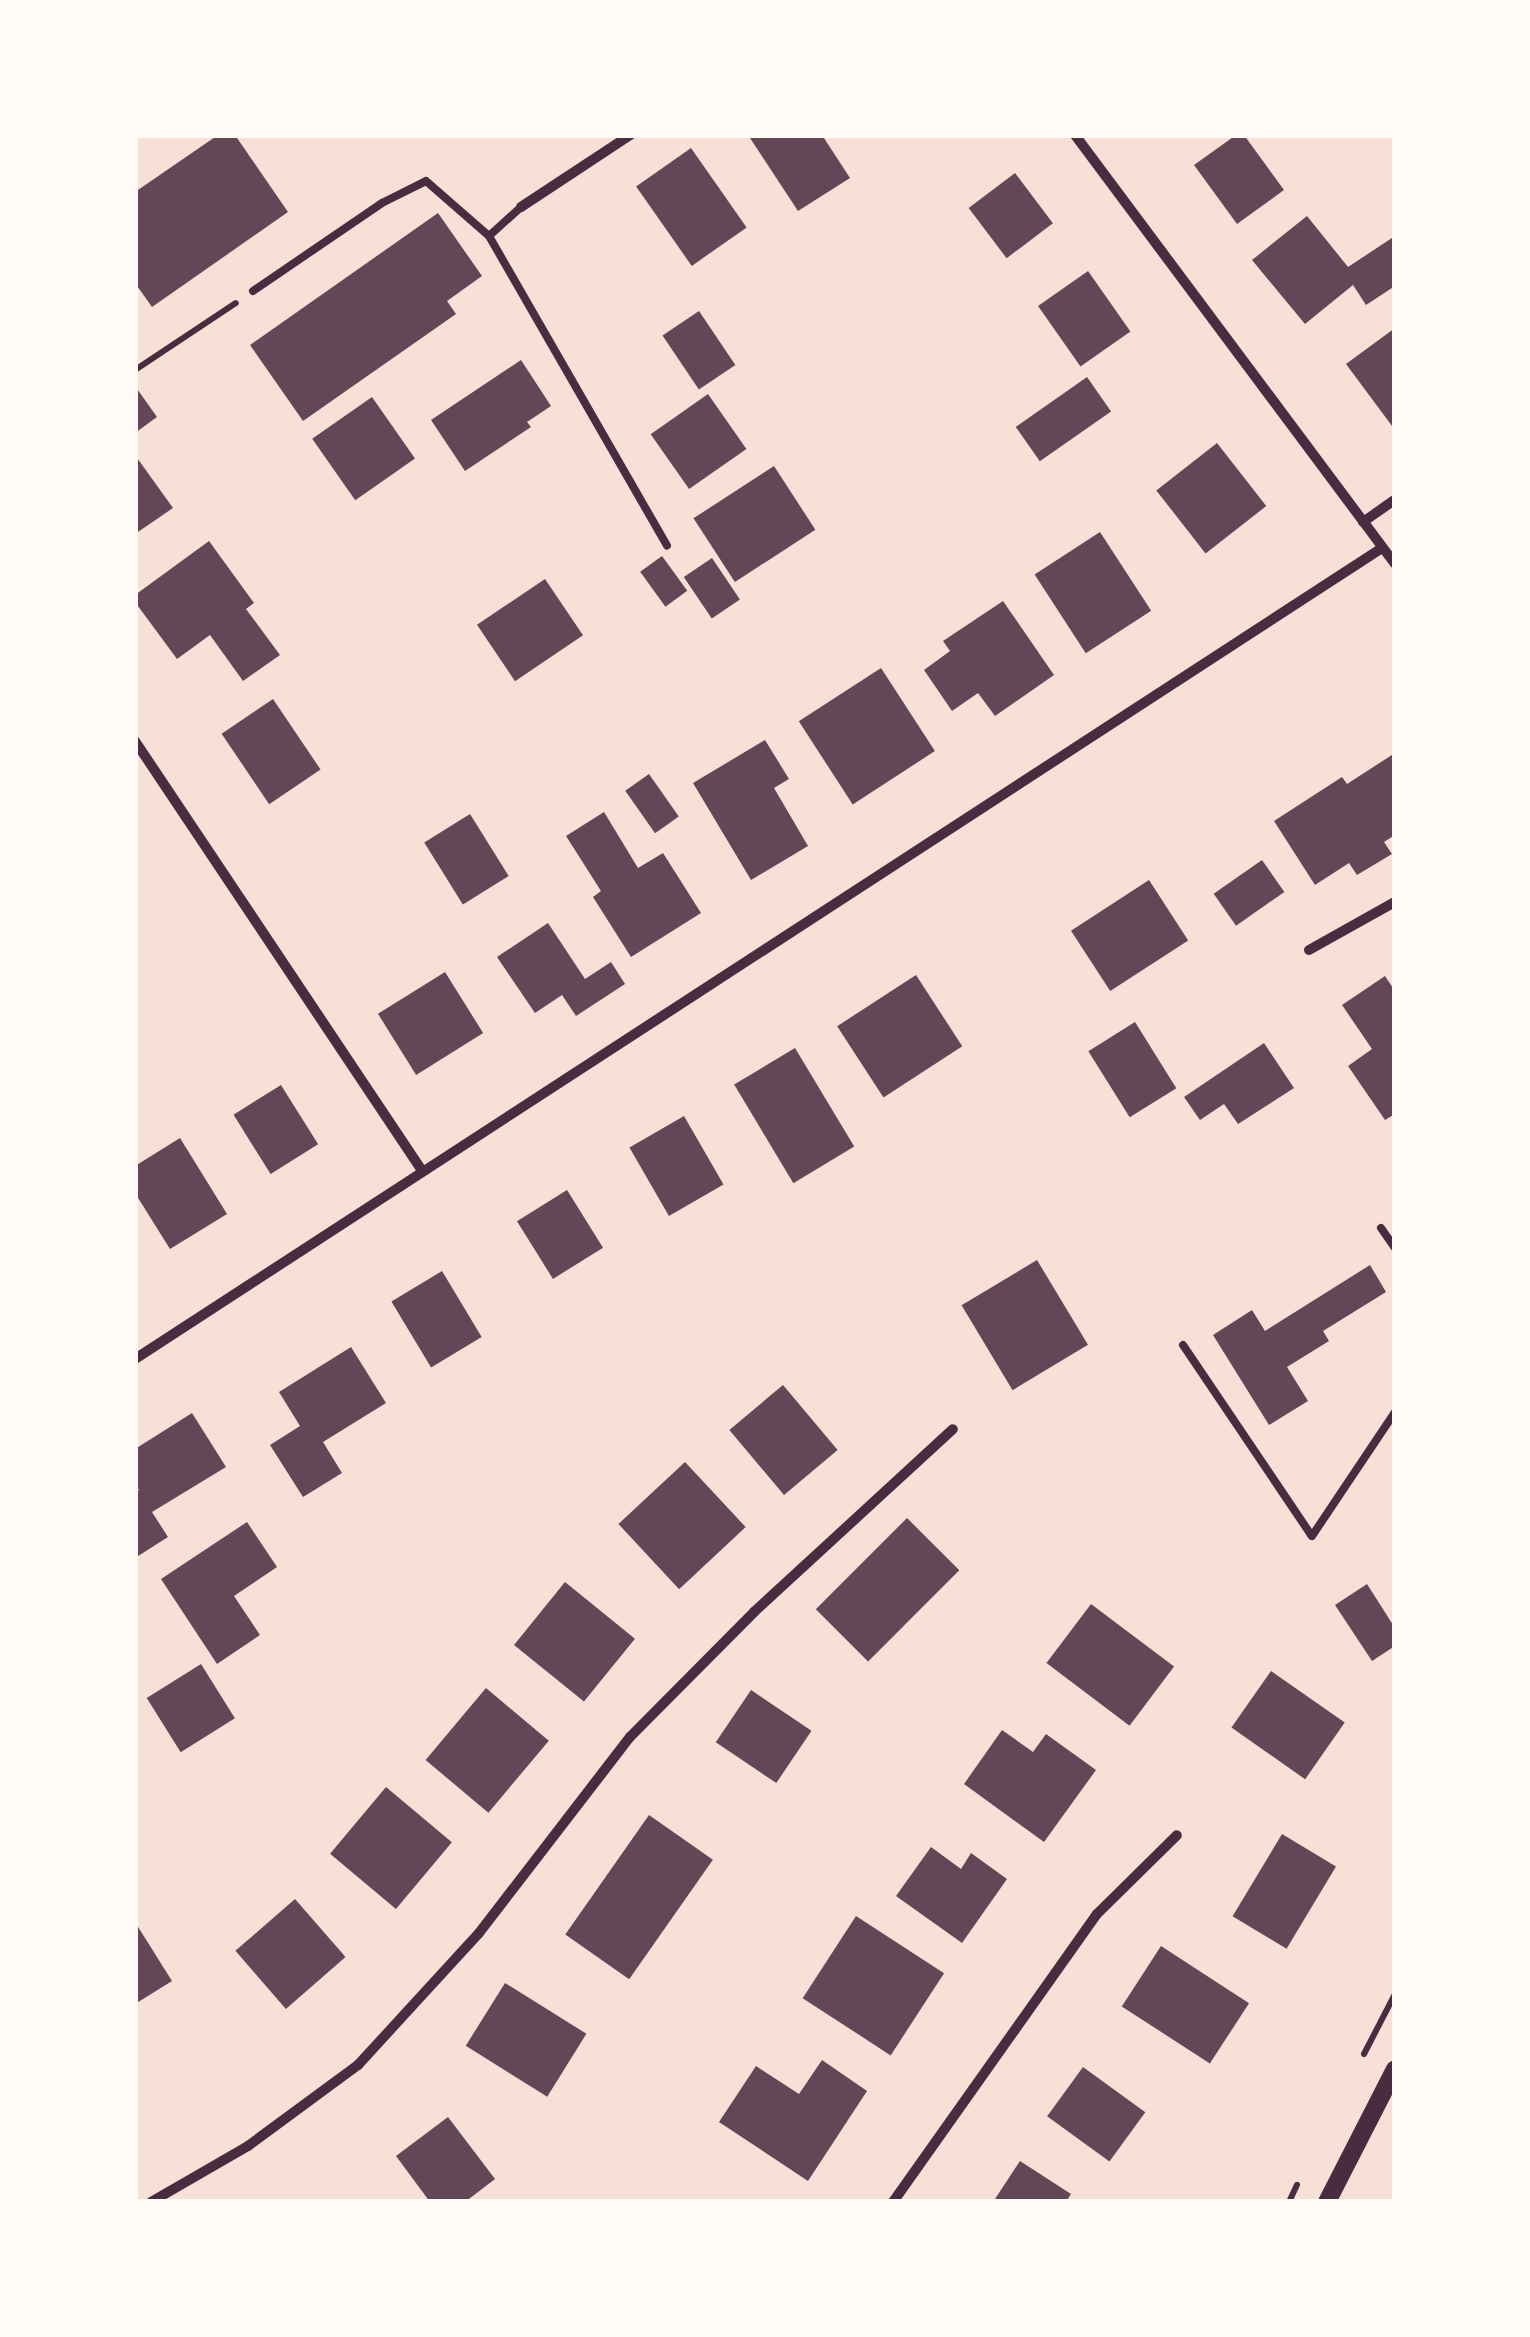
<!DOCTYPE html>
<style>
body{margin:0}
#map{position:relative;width:1530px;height:2337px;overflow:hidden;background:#f7e1d7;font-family:Arial,sans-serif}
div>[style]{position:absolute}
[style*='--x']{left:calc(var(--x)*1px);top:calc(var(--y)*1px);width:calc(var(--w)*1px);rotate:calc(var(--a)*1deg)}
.building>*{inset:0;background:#644757;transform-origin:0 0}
.path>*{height:6px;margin:-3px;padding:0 3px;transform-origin:3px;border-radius:3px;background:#4a2c40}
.service>*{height:8px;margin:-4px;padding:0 4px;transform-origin:4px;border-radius:4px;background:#4a2c40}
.minor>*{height:10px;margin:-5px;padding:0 5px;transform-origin:5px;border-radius:5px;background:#4a2c40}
.tertiary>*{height:18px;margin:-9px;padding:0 9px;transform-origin:9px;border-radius:9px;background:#4a2c40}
span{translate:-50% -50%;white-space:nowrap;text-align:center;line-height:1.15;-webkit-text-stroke:8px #fffaf5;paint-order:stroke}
.frame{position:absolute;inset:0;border:138px solid #fffaf5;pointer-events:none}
</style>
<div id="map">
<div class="building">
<div style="clip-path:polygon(218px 135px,235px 135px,288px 212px,152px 307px,135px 283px,135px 192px)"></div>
<div style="clip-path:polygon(748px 135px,822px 135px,850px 178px,798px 211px)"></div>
<div style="clip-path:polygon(1236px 135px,1244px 135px,1284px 190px,1237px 224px,1194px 165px)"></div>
<div style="left:691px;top:148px;width:97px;height:67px;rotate:55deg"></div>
<div style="left:1015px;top:173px;width:63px;height:58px;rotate:53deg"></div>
<div style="clip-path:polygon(438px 213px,482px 276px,447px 301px,456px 314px,303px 421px,250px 345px)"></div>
<div style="clip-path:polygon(1307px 216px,1348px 267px,1395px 236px,1395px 286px,1366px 305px,1353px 285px,1305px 324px,1252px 260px)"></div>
<div style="left:1088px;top:271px;width:74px;height:61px;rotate:55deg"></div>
<div style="left:699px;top:311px;width:65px;height:44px;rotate:56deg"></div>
<div style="clip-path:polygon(1395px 328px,1395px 430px,1346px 364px)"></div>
<div style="clip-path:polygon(521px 360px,551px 406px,527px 422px,531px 427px,465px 471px,431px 420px)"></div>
<div style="left:1087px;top:377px;width:42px;height:87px;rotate:55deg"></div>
<div style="clip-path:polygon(135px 386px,157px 417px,135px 433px)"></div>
<div style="left:708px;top:394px;width:67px;height:70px;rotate:55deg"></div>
<div style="left:372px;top:397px;width:75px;height:73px;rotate:55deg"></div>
<div style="left:1217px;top:443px;width:80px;height:77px;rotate:52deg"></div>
<div style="clip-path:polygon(135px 455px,173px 508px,135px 534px)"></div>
<div style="left:774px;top:466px;width:76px;height:96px;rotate:57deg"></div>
<div style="left:1100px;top:532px;width:94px;height:78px;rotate:57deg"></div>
<div style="clip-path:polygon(209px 541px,254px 603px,246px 609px,280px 655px,243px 681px,210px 635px,177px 659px,135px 602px,135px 595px)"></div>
<div style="left:662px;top:556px;width:43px;height:27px;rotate:54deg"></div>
<div style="left:712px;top:558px;width:50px;height:34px;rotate:56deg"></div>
<div style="left:545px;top:579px;width:68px;height:82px;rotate:56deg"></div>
<div style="clip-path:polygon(1003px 601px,1054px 675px,995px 716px,978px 693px,952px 711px,924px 670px,950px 651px,943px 641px)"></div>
<div style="left:881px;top:668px;width:99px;height:98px;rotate:57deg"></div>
<div style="left:273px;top:699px;width:85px;height:62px;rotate:56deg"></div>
<div style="clip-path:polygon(765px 740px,789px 779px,774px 788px,808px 846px,751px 880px,693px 783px)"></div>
<div style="clip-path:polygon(1395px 753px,1395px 835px,1384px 842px,1392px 854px,1357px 875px,1349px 863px,1315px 885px,1274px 821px,1342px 777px,1347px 784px)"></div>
<div style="left:649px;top:774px;width:52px;height:29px;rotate:55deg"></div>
<div style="clip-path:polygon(604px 812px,638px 868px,663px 853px,701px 913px,631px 957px,593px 897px,601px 891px,566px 836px)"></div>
<div style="left:470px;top:814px;width:73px;height:54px;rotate:58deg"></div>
<div style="left:1262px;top:860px;width:39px;height:59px;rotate:55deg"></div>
<div style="left:1149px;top:880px;width:72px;height:93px;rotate:57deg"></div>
<div style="clip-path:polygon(548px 923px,585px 979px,611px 962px,625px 984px,576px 1016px,562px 995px,535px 1013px,497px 957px)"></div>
<div style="left:445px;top:972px;width:72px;height:79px;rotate:58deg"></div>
<div style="left:916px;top:975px;width:85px;height:94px;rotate:57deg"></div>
<div style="clip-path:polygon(1385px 976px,1395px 991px,1395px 1114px,1385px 1120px,1348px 1066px,1372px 1049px,1342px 1005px)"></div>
<div style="left:1135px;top:1022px;width:78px;height:55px;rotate:58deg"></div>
<div style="clip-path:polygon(1264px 1043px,1294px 1088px,1238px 1124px,1224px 1104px,1200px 1120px,1184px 1097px)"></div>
<div style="left:795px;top:1048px;width:115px;height:71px;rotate:59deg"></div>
<div style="left:281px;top:1085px;width:70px;height:56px;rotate:58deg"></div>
<div style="left:684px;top:1116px;width:79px;height:63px;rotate:60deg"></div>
<div style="clip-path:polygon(180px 1138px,227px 1214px,170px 1249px,135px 1193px,135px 1166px)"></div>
<div style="left:567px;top:1190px;width:68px;height:59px;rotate:58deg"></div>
<div style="left:1037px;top:1260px;width:99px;height:88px;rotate:59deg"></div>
<div style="clip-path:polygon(1370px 1265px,1386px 1292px,1323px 1331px,1329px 1341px,1287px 1367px,1308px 1401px,1269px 1425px,1213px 1335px,1252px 1310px,1265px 1331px)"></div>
<div style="left:442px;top:1271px;width:77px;height:59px;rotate:59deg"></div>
<div style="clip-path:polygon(351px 1347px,386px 1403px,323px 1442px,342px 1473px,303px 1497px,270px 1445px,300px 1426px,279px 1392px)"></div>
<div style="left:783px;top:1385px;width:85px;height:70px;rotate:50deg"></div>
<div style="clip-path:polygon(192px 1413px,226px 1467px,152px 1512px,168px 1537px,135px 1558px,135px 1493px,139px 1490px,135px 1483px,135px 1449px)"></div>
<div style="left:685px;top:1462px;width:89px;height:91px;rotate:47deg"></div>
<div style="left:907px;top:1518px;width:74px;height:129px;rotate:45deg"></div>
<div style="clip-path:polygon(247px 1522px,277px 1567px,234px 1596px,260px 1635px,217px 1664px,161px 1579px)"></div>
<div style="left:565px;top:1582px;width:90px;height:81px;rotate:39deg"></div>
<div style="clip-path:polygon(1367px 1584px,1395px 1628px,1395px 1646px,1372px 1661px,1335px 1605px)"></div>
<div style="left:1091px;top:1604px;width:104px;height:74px;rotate:37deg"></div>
<div style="left:201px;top:1664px;width:64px;height:64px;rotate:58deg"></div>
<div style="left:1271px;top:1671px;width:90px;height:69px;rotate:35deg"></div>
<div style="left:486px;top:1688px;width:82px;height:94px;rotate:40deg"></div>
<div style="left:751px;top:1690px;width:73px;height:63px;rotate:34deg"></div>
<div style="clip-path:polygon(1002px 1730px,1033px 1752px,1046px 1734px,1096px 1770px,1044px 1842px,964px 1784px)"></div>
<div style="left:386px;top:1787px;width:86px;height:87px;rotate:40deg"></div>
<div style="left:649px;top:1815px;width:78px;height:146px;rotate:35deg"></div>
<div style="left:1282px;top:1834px;width:63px;height:96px;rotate:31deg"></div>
<div style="clip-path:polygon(931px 1847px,961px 1869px,971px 1853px,1007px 1879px,962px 1943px,896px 1896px)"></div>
<div style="left:295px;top:1899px;width:77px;height:79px;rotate:49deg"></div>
<div style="left:856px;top:1916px;width:105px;height:98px;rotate:33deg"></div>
<div style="clip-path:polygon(135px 1922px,172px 1981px,135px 2004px)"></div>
<div style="left:1161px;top:1946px;width:105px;height:72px;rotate:33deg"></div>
<div style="left:505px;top:1983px;width:96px;height:74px;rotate:32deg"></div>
<div style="clip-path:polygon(822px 2060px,867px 2091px,808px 2181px,719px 2122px,756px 2066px,799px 2094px)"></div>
<div style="left:1083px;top:2067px;width:77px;height:61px;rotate:36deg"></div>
<div style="clip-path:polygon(448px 2117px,495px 2179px,465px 2202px,430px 2202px,396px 2156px)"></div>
<div style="clip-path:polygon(1020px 2161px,1071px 2194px,1066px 2202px,993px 2202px)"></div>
</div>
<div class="path">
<div style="--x:135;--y:370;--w:121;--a:-33.6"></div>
<div style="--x:1364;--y:2054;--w:68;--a:-62.7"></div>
<div style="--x:1289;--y:2202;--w:19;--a:-65"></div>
</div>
<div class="service">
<div style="--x:521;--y:207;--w:43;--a:137.8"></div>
<div style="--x:489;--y:236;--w:357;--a:60.1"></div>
<div style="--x:253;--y:291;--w:156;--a:-34.3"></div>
<div style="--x:382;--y:203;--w:49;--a:-26.6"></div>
<div style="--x:426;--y:181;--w:84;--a:41.1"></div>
<div style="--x:1381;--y:1228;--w:24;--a:55"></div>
<div style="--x:1183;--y:1345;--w:230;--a:56"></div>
<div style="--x:1312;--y:1536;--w:149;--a:-56.2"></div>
</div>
<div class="minor">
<div style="--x:1075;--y:135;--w:535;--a:53.28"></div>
<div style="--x:521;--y:207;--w:131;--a:-33.4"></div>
<div style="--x:1363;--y:522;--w:39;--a:-35"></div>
<div style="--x:135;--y:741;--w:515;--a:56.25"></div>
<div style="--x:1309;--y:950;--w:98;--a:-29.2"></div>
<div style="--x:135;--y:1359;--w:1488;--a:-33.04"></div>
<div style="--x:151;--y:2202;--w:112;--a:-30"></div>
<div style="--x:248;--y:2146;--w:137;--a:-36.4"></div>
<div style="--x:358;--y:2065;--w:179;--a:-47.5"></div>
<div style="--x:479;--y:1933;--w:247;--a:-52.4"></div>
<div style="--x:630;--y:1737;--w:176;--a:-45.2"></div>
<div style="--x:754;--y:1612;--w:270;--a:-42.6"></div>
<div style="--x:893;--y:2202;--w:353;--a:-54.7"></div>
<div style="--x:1097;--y:1914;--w:112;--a:-44.6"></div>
</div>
<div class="tertiary">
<div style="--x:1327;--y:2202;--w:149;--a:-62.9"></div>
</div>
<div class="frame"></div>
</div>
